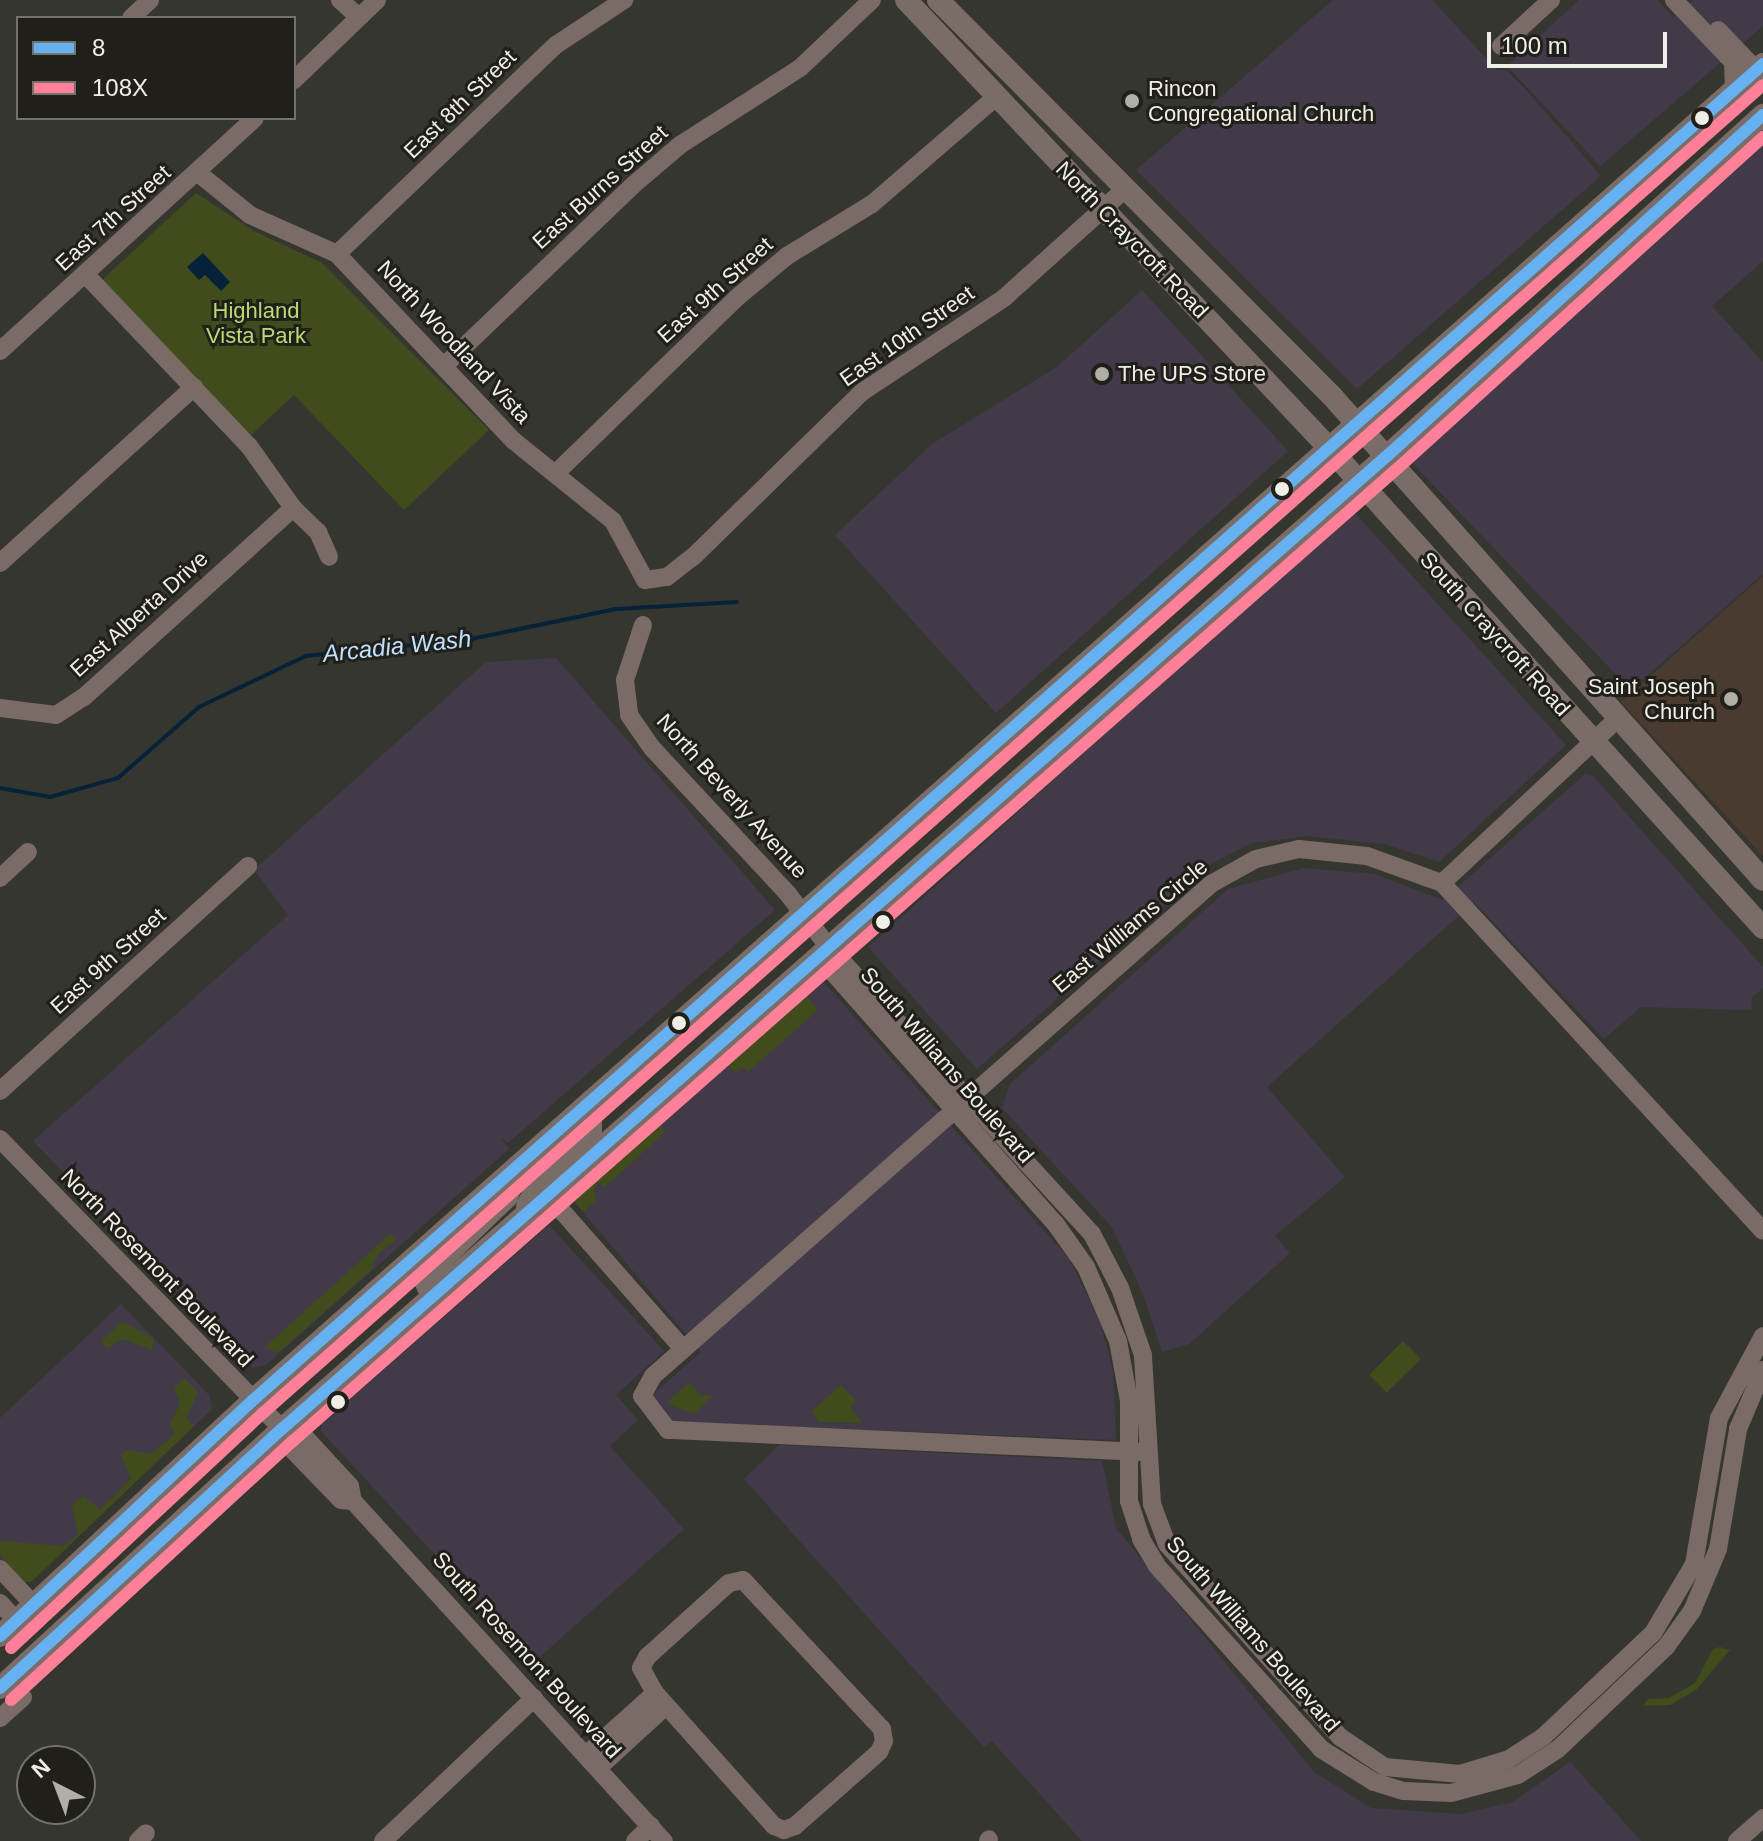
<!DOCTYPE html>
<style>
body{margin:0}
#map{position:relative;width:1763px;height:1841px;overflow:hidden;background:#363630;font-family:Helvetica,sans-serif}
div>[style]{position:absolute}
[style*='--x']{left:calc(var(--x)*1px);top:calc(var(--y)*1px);width:calc(var(--w)*1px);rotate:calc(var(--a)*1deg)}
.commercial>*{inset:0;background:#423a48}
.education>*{inset:0;background:#493b30}
.green>*{inset:0;background:#404c1b;transform-origin:0 0}
.water>*{inset:0;background:#052238}
.stream>*{height:4px;margin:-2px;padding:0 2px;transform-origin:2px;border-radius:2px;background:#052238}
.minor>*{height:18px;margin:-9px;padding:0 9px;transform-origin:9px;border-radius:9px;background:#7b6b66}
.major>*{height:22px;margin:-11px;padding:0 11px;transform-origin:11px;border-radius:11px;background:#7a6c66}
.bus-1>*{height:12px;margin:-6px;padding:0 6px;transform-origin:6px;border-radius:6px;background:#66b1f2}
.bus-2>*{height:12px;margin:-6px;padding:0 6px;transform-origin:6px;border-radius:6px;background:#ff8098}
.dots>*{width:22px;height:22px;translate:-50% -50%;box-sizing:border-box;border:4px solid #201f19;border-radius:50%}
span{translate:-50% -50%;white-space:nowrap;text-align:center;line-height:1.15;-webkit-text-stroke:6px #201f19;paint-order:stroke}
.poi-label{font-size:22px;color:#f0efe7}
.left{translate:0 -50%;text-align:left}
.right{translate:-100% -50%;text-align:right}
.street-label{font-size:22px;color:#f0efe7}
.park-label{font-size:22px;color:#bbda74}
.water-label{font-size:24px;color:#c0e1fe;font-style:italic}
.legend{position:absolute;left:16px;top:16px;width:280px;height:104px;box-sizing:border-box;background:#201f19;border:2px solid #73726b;margin:0;padding:10px 14px;list-style:none;font-size:24px;color:#f0efe7}
.legend li{display:flex;align-items:center;gap:16px;height:40px}
.legend b{width:40px;border:2px solid #73726b}
.north{position:absolute;left:16px;top:1745px;width:80px;height:80px;box-sizing:border-box;background:#201f19;border:2px solid #73726b;border-radius:50%;rotate:318deg;font-size:22px;font-weight:700;line-height:32px;text-align:center;color:#f0efe7}
.north::after{content:'';display:block;margin:auto;width:28px;height:36px;background:#afaea7;clip-path:polygon(50% 0,100% 100%,50% 72%,0 100%)}
.scale{position:absolute;left:1487px;top:32px;width:180px;height:36px;box-sizing:border-box;border:4px solid #f0efe7;border-top:0;padding-left:10px;font-size:24px;line-height:28px;white-space:nowrap;color:#f0efe7;-webkit-text-stroke:6px #201f19;paint-order:stroke}
</style>
<div id="map">
<div class="commercial">
<div style="clip-path:polygon(1333px 0,1432px 0,1497px 70px,1507px 71px,1530px 94px,1601px 176px,1357px 389px,1136px 170px)"></div>
<div style="clip-path:polygon(1579px 0,1658px 0,1674px 18px,1693px 0,1763px 0,1763px 26px,1600px 166px,1507px 66px)"></div>
<div style="clip-path:polygon(1763px 129px,1763px 261px,1712px 306px,1763px 362px,1763px 574px,1631px 690px,1407px 458px)"></div>
<div style="clip-path:polygon(1142px 290px,1288px 451px,996px 713px,835px 535px,932px 444px,1057px 367px)"></div>
<div style="clip-path:polygon(1353px 511px,1566px 745px,1439px 862px,1385px 844px,1306px 836px,1252px 843px,1213px 863px,977px 1069px,868px 947px)"></div>
<div style="clip-path:polygon(556px 658px,775px 910px,508px 1143px,500px 1138px,509px 1149px,267px 1364px,253px 1368px,33px 1141px,288px 915px,254px 870px,486px 662px)"></div>
<div style="clip-path:polygon(1585px 774px,1593px 776px,1763px 967px,1763px 988px,1752px 997px,1751px 1010px,1641px 1007px,1604px 1039px,1474px 902px,1267px 1087px,1345px 1177px,1275px 1236px,1290px 1253px,1189px 1344px,1162px 1352px,1143px 1294px,1112px 1227px,1002px 1108px,1010px 1084px,1228px 889px,1304px 868px,1374px 874px,1443px 900px)"></div>
<div style="clip-path:polygon(822px 980px,1069px 1259px,1100px 1322px,1113px 1371px,1116px 1440px,673px 1422px,651px 1396px,701px 1352px,573px 1200px)"></div>
<div style="clip-path:polygon(549px 1225px,664px 1351px,616px 1395px,638px 1420px,610px 1446px,684px 1529px,534px 1662px,321px 1431px,321px 1425px)"></div>
<div style="clip-path:polygon(121px 1304px,209px 1395px,212px 1409px,31px 1582px,21px 1582px,0 1560px,0 1418px)"></div>
<div style="clip-path:polygon(779px 1445px,1102px 1461px,1116px 1528px,1314px 1772px,1371px 1808px,1461px 1814px,1513px 1802px,1570px 1762px,1641px 1841px,1082px 1841px,992px 1741px,984px 1747px,744px 1479px)"></div>
</div>
<div class="education">
<div style="clip-path:polygon(1763px 576px,1763px 856px,1621px 702px)"></div>
</div>
<div class="green">
<div style="clip-path:polygon(196px 193px,252px 230px,322px 263px,489px 430px,404px 510px,294px 395px,250px 436px,102px 280px)"></div>
<div style="clip-path:polygon(805px 994px,818px 1010px,748px 1072px,743px 1067px,736px 1073px,727px 1064px)"></div>
<div style="clip-path:polygon(659px 1124px,665px 1132px,604px 1188px,600px 1183px,595px 1187px,596px 1200px,583px 1212px,573px 1200px)"></div>
<div style="clip-path:polygon(390px 1234px,396px 1240px,379px 1253px,371px 1270px,278px 1353px,265px 1347px)"></div>
<div style="clip-path:polygon(122px 1322px,147px 1334px,154px 1340px,152px 1350px,122px 1339px,106px 1349px,102px 1340px)"></div>
<div style="left:1403px;top:1341px;width:25px;height:48px;rotate:45deg"></div>
<div style="clip-path:polygon(185px 1378px,198px 1393px,187px 1417px,193px 1427px,31px 1582px,21px 1582px,0 1555px,0 1541px,64px 1546px,78px 1534px,72px 1505px,83px 1496px,100px 1509px,131px 1479px,121px 1455px,126px 1450px,151px 1454px,175px 1434px,170px 1425px,180px 1403px,174px 1388px)"></div>
<div style="clip-path:polygon(689px 1382px,701px 1396px,713px 1395px,694px 1414px,667px 1403px)"></div>
<div style="clip-path:polygon(841px 1385px,856px 1401px,850px 1407px,862px 1423px,819px 1422px,811px 1412px)"></div>
<div style="clip-path:polygon(1720px 1647px,1730px 1650px,1696px 1690px,1670px 1705px,1643px 1706px,1648px 1699px,1669px 1698px,1695px 1683px,1713px 1649px)"></div>
</div>
<div class="water">
<div style="clip-path:polygon(203px 253px,230px 282px,221px 291px,205px 275px,199px 280px,187px 267px)"></div>
</div>
<div class="stream">
<div style="--x:0;--y:788;--w:51;--a:10.2"></div>
<div style="--x:50;--y:797;--w:71;--a:-15.6"></div>
<div style="--x:118;--y:778;--w:108;--a:-41.2"></div>
<div style="--x:199;--y:707;--w:119;--a:-25.5"></div>
<div style="--x:306;--y:656;--w:166;--a:-5.9"></div>
<div style="--x:471;--y:639;--w:148;--a:-11.7"></div>
<div style="--x:616;--y:609;--w:121;--a:-3.3"></div>
</div>
<div class="minor">
<div style="--x:340;--y:0;--w:25;--a:42"></div>
<div style="--x:1674;--y:0;--w:86;--a:46.4"></div>
<div style="--x:1733;--y:62;--w:28;--a:88"></div>
<div style="--x:131;--y:18;--w:26;--a:-43"></div>
<div style="--x:1718;--y:30;--w:65;--a:46.2"></div>
<div style="--x:1501;--y:46;--w:68;--a:-42.6"></div>
<div style="--x:294;--y:80;--w:115;--a:-43.9"></div>
<div style="--x:198;--y:173;--w:67;--a:38.9"></div>
<div style="--x:250;--y:215;--w:95;--a:24.1"></div>
<div style="--x:337;--y:254;--w:257;--a:46.6"></div>
<div style="--x:514;--y:441;--w:127;--a:38.9"></div>
<div style="--x:613;--y:521;--w:67;--a:61.5"></div>
<div style="--x:645;--y:580;--w:22;--a:-8"></div>
<div style="--x:667;--y:577;--w:33;--a:-38"></div>
<div style="--x:693;--y:557;--w:236;--a:-44.3"></div>
<div style="--x:862;--y:392;--w:170;--a:-33.5"></div>
<div style="--x:1004;--y:298;--w:161;--a:-42"></div>
<div style="--x:337;--y:254;--w:303;--a:-43.7"></div>
<div style="--x:556;--y:45;--w:82;--a:-33.5"></div>
<div style="--x:86;--y:275;--w:236;--a:46.4"></div>
<div style="--x:249;--y:446;--w:76;--a:54.6"></div>
<div style="--x:293;--y:508;--w:35;--a:44"></div>
<div style="--x:318;--y:532;--w:27;--a:66"></div>
<div style="--x:0;--y:351;--w:345;--a:-42.4"></div>
<div style="--x:445;--y:365;--w:259;--a:-43.7"></div>
<div style="--x:632;--y:186;--w:63;--a:-40.5"></div>
<div style="--x:680;--y:145;--w:143;--a:-32.7"></div>
<div style="--x:800;--y:68;--w:99;--a:-43.4"></div>
<div style="--x:555;--y:474;--w:257;--a:-44.1"></div>
<div style="--x:740;--y:295;--w:61;--a:-39.7"></div>
<div style="--x:787;--y:256;--w:100;--a:-31.5"></div>
<div style="--x:872;--y:204;--w:162;--a:-40.8"></div>
<div style="--x:0;--y:563;--w:262;--a:-42.2"></div>
<div style="--x:643;--y:625;--w:58;--a:108.1"></div>
<div style="--x:625;--y:680;--w:35;--a:83"></div>
<div style="--x:629;--y:715;--w:40;--a:55.1"></div>
<div style="--x:652;--y:748;--w:200;--a:47"></div>
<div style="--x:788;--y:894;--w:64;--a:52.6"></div>
<div style="--x:0;--y:708;--w:56;--a:7.1"></div>
<div style="--x:56;--y:715;--w:33;--a:-33"></div>
<div style="--x:84;--y:697;--w:282;--a:-42.1"></div>
<div style="--x:0;--y:878;--w:38;--a:-43"></div>
<div style="--x:1442;--y:883;--w:238;--a:-43.1"></div>
<div style="--x:0;--y:1091;--w:335;--a:-42.2"></div>
<div style="--x:0;--y:1139;--w:405;--a:45.8"></div>
<div style="--x:547;--y:1194;--w:206;--a:48.7"></div>
<div style="--x:1763;--y:1336;--w:93;--a:118.2"></div>
<div style="--x:1719;--y:1418;--w:148;--a:99.7"></div>
<div style="--x:1694;--y:1564;--w:80;--a:120.7"></div>
<div style="--x:1653;--y:1633;--w:151;--a:136.6"></div>
<div style="--x:1543;--y:1737;--w:40;--a:147.1"></div>
<div style="--x:1509;--y:1759;--w:51;--a:163"></div>
<div style="--x:1460;--y:1774;--w:75;--a:-174.7"></div>
<div style="--x:1385;--y:1767;--w:54;--a:-146.3"></div>
<div style="--x:1340;--y:1737;--w:259;--a:-131.9"></div>
<div style="--x:1167;--y:1544;--w:43;--a:-110.6"></div>
<div style="--x:1152;--y:1504;--w:149;--a:-93.5"></div>
<div style="--x:1143;--y:1355;--w:71;--a:-108.9"></div>
<div style="--x:1120;--y:1288;--w:61;--a:-117.4"></div>
<div style="--x:1092;--y:1234;--w:392;--a:-132.5"></div>
<div style="--x:827;--y:945;--w:23;--a:85"></div>
<div style="--x:829;--y:968;--w:341;--a:48.5"></div>
<div style="--x:1055;--y:1223;--w:54;--a:54.8"></div>
<div style="--x:1086;--y:1267;--w:81;--a:66.6"></div>
<div style="--x:1118;--y:1341;--w:61;--a:79.6"></div>
<div style="--x:1129;--y:1401;--w:100;--a:90"></div>
<div style="--x:1129;--y:1501;--w:40;--a:72"></div>
<div style="--x:1141;--y:1539;--w:31;--a:59"></div>
<div style="--x:1157;--y:1566;--w:246;--a:48.1"></div>
<div style="--x:1321;--y:1749;--w:62;--a:31.9"></div>
<div style="--x:1374;--y:1782;--w:31;--a:17"></div>
<div style="--x:1404;--y:1791;--w:47;--a:2.4"></div>
<div style="--x:1451;--y:1793;--w:69;--a:-15"></div>
<div style="--x:1518;--y:1775;--w:48;--a:-33"></div>
<div style="--x:1558;--y:1749;--w:149;--a:-43.4"></div>
<div style="--x:1666;--y:1647;--w:44;--a:-54.2"></div>
<div style="--x:1692;--y:1611;--w:67;--a:-67.2"></div>
<div style="--x:1718;--y:1549;--w:122;--a:-80.5"></div>
<div style="--x:1738;--y:1429;--w:64;--a:-67"></div>
<div style="--x:1141;--y:1452;--w:474;--a:-177.3"></div>
<div style="--x:668;--y:1430;--w:43;--a:-127.4"></div>
<div style="--x:642;--y:1396;--w:23;--a:-61"></div>
<div style="--x:653;--y:1376;--w:744;--a:-41.4"></div>
<div style="--x:1211;--y:884;--w:51;--a:-29.1"></div>
<div style="--x:1256;--y:859;--w:44;--a:-13.1"></div>
<div style="--x:1299;--y:849;--w:68;--a:5.9"></div>
<div style="--x:1367;--y:856;--w:80;--a:19.8"></div>
<div style="--x:1442;--y:883;--w:473;--a:47.3"></div>
<div style="--x:353;--y:1501;--w:12;--a:-175"></div>
<div style="--x:341;--y:1500;--w:78;--a:-134"></div>
<div style="--x:287;--y:1444;--w:16;--a:-108"></div>
<div style="--x:282;--y:1429;--w:23;--a:18"></div>
<div style="--x:304;--y:1436;--w:68;--a:47.4"></div>
<div style="--x:350;--y:1486;--w:15;--a:79"></div>
<div style="--x:353;--y:1501;--w:461;--a:47.6"></div>
<div style="--x:0;--y:1569;--w:50;--a:46.6"></div>
<div style="--x:743;--y:1580;--w:204;--a:47"></div>
<div style="--x:882;--y:1729;--w:12;--a:81"></div>
<div style="--x:884;--y:1741;--w:12;--a:114"></div>
<div style="--x:879;--y:1752;--w:112;--a:138.6"></div>
<div style="--x:795;--y:1826;--w:12;--a:160"></div>
<div style="--x:784;--y:1830;--w:11;--a:-158"></div>
<div style="--x:774;--y:1826;--w:178;--a:-131.8"></div>
<div style="--x:655;--y:1693;--w:29;--a:-119"></div>
<div style="--x:641;--y:1668;--w:13;--a:-61"></div>
<div style="--x:647;--y:1657;--w:110;--a:-42.1"></div>
<div style="--x:729;--y:1583;--w:14;--a:-12"></div>
<div style="--x:0;--y:1603;--w:25;--a:47"></div>
<div style="--x:0;--y:1718;--w:31;--a:-42"></div>
<div style="--x:586;--y:1755;--w:93;--a:-41.9"></div>
<div style="--x:598;--y:1768;--w:92;--a:-42.4"></div>
<div style="--x:138;--y:1841;--w:11;--a:-45"></div>
<div style="--x:383;--y:1841;--w:208;--a:-43.4"></div>
<div style="--x:635;--y:1841;--w:22;--a:-43"></div>
<div style="--x:988;--y:1841;--w:2;--a:-63"></div>
<div style="--x:1737;--y:1841;--w:35;--a:-41"></div>
</div>
<div class="major">
<div style="--x:906;--y:0;--w:616;--a:46.64"></div>
<div style="--x:1329;--y:448;--w:647;--a:47.88"></div>
<div style="--x:938;--y:0;--w:557;--a:45.15"></div>
<div style="--x:1331;--y:395;--w:649;--a:48.31"></div>
<div style="--x:527;--y:1206;--w:35;--a:-63"></div>
<div style="--x:543;--y:1175;--w:66;--a:-43.2"></div>
<div style="--x:591;--y:1130;--w:29;--a:-90"></div>
<div style="--x:432;--y:1296;--w:17;--a:-115"></div>
<div style="--x:425;--y:1281;--w:9;--a:-69"></div>
<div style="--x:428;--y:1273;--w:110;--a:-43.9"></div>
<div style="--x:507;--y:1197;--w:32;--a:-70"></div>
<div style="--x:0;--y:1636;--w:345;--a:-43"></div>
<div style="--x:252;--y:1401;--w:2018;--a:-41.5"></div>
<div style="--x:0;--y:1688;--w:383;--a:-42.6"></div>
<div style="--x:282;--y:1429;--w:1472;--a:-41.37"></div>
<div style="--x:1387;--y:456;--w:508;--a:-42.21"></div>
</div>
<div class="bus-1">
<div style="--x:0;--y:1636;--w:345;--a:-43"></div>
<div style="--x:252;--y:1401;--w:2018;--a:-41.5"></div>
<div style="--x:0;--y:1688;--w:383;--a:-42.6"></div>
<div style="--x:282;--y:1429;--w:1472;--a:-41.37"></div>
<div style="--x:1387;--y:456;--w:508;--a:-42.21"></div>
</div>
<div class="bus-2">
<div style="--x:11;--y:1648;--w:345;--a:-43"></div>
<div style="--x:263;--y:1413;--w:2003;--a:-41.52"></div>
<div style="--x:11;--y:1700;--w:383;--a:-42.6"></div>
<div style="--x:293;--y:1441;--w:1472;--a:-41.37"></div>
<div style="--x:1398;--y:468;--w:493;--a:-42.2"></div>
</div>
<div class="dots">
<div style="left:1132px;top:101px;background:#afaea7"></div>
<div style="left:1702px;top:118px;background:#f0efe7"></div>
<div style="left:1102px;top:374px;background:#afaea7"></div>
<div style="left:1282px;top:489px;background:#f0efe7"></div>
<div style="left:1731px;top:699px;background:#afaea7"></div>
<div style="left:883px;top:922px;background:#f0efe7"></div>
<div style="left:679px;top:1023px;background:#f0efe7"></div>
<div style="left:338px;top:1402px;background:#f0efe7"></div>
</div>
<div class="poi-label">
<span class="left" style="left:1148px;top:101px">Rincon<br>Congregational Church</span>
<span class="left" style="left:1118px;top:374px">The UPS Store</span>
<span class="right" style="left:1715px;top:699px">Saint Joseph<br>Church</span>
</div>
<div class="street-label">
<span style="left:460px;top:104px;rotate:-44deg">East 8th Street</span>
<span style="left:600px;top:187px;rotate:-42deg">East Burns Street</span>
<span style="left:113px;top:218px;rotate:-42deg">East 7th Street</span>
<span style="left:1132px;top:240px;rotate:46deg">North Craycroft Road</span>
<span style="left:715px;top:290px;rotate:-42deg">East 9th Street</span>
<span style="left:907px;top:336px;rotate:-35deg">East 10th Street</span>
<span style="left:454px;top:342px;rotate:47deg">North Woodland Vista</span>
<span style="left:139px;top:614px;rotate:-42deg">East Alberta Drive</span>
<span style="left:1495px;top:634px;rotate:48deg">South Craycroft Road</span>
<span style="left:732px;top:796px;rotate:48deg">North Beverly Avenue</span>
<span style="left:1130px;top:926px;rotate:-40deg">East Williams Circle</span>
<span style="left:108px;top:961px;rotate:-42deg">East 9th Street</span>
<span style="left:947px;top:1065px;rotate:49deg">South Williams Boulevard</span>
<span style="left:157px;top:1268px;rotate:46deg">North Rosemont Boulevard</span>
<span style="left:1253px;top:1634px;rotate:49deg">South Williams Boulevard</span>
<span style="left:527px;top:1655px;rotate:48deg">South Rosemont Boulevard</span>
</div>
<div class="park-label">
<span style="left:256px;top:323px">Highland<br>Vista Park</span>
</div>
<div class="water-label">
<span style="left:397px;top:646px;rotate:-6deg">Arcadia Wash</span>
</div>
<ul class="legend">
<li><b style="height:10px;background:#66b1f2"></b>8</li>
<li><b style="height:10px;background:#ff8098"></b>108X</li>
</ul>
<div class="north">N</div>
<div class="scale">100 m</div>
</div>
